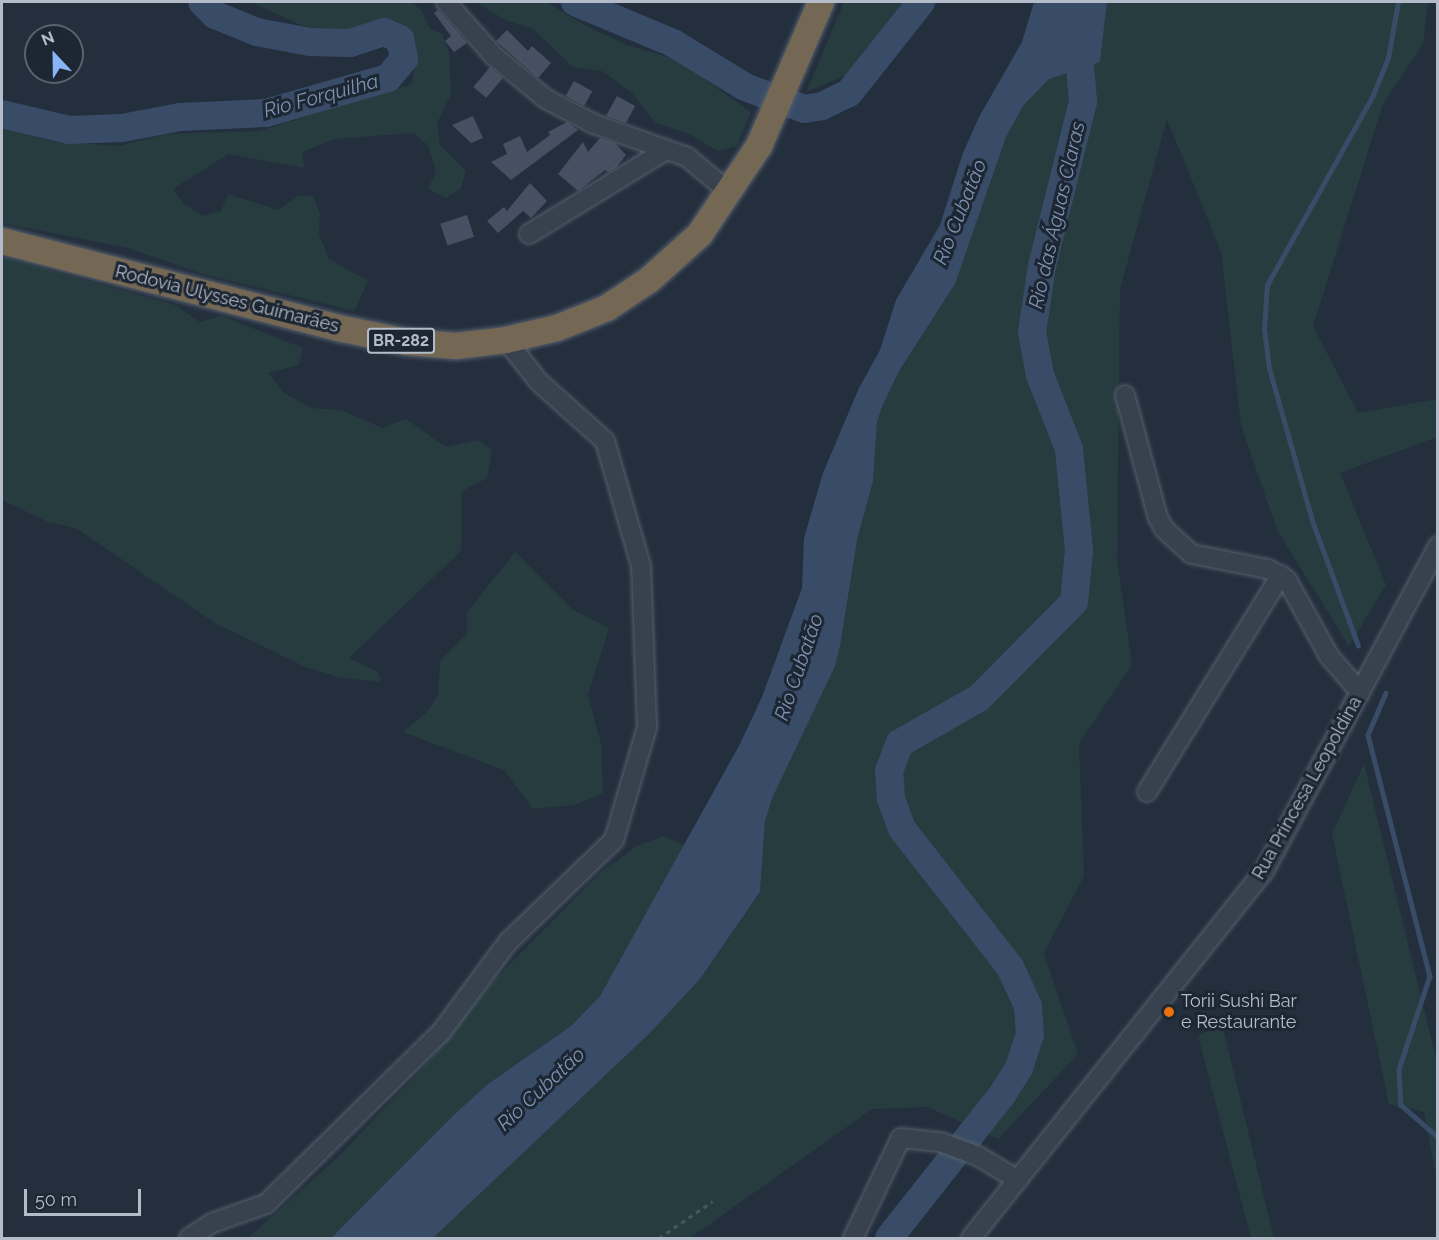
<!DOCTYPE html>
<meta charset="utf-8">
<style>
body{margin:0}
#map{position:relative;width:1439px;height:1240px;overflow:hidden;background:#242f3e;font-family:Raleway,sans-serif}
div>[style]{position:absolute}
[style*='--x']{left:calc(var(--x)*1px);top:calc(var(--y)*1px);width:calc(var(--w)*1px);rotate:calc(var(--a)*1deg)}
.green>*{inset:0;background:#263c3f}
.water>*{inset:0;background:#394c67}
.stream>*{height:4.5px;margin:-2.25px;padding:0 2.25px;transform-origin:2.25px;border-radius:2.25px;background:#394c67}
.river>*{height:28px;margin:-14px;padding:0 14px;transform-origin:14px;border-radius:14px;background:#394c67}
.building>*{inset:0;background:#455162;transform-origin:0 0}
.path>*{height:3px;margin-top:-1.5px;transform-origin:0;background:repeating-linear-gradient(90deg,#44595c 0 4.5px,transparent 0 9px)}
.roads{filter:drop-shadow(0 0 2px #565f6c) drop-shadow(0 0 2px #565f6c)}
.minor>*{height:18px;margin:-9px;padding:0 9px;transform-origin:9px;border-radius:9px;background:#38414e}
.highway>*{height:26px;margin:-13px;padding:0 13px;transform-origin:13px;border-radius:13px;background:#746855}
.dots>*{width:16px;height:16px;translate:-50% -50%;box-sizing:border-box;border:3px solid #1d2633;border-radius:50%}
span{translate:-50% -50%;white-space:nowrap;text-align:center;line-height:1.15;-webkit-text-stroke:6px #1d2633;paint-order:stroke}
.shield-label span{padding:2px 4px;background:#1d2633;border:2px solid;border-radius:4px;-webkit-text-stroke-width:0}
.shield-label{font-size:16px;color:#b4bcc9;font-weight:700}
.street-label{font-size:18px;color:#b4bcc9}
.poi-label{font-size:18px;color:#b4bcc9}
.left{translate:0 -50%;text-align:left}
.water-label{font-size:20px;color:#7c92b1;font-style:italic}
.frame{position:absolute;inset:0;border:3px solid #b4bcc9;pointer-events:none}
.north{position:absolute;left:24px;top:24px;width:60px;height:60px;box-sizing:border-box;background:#1d2633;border:2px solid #59626f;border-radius:50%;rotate:338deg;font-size:16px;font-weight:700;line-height:24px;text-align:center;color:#b4bcc9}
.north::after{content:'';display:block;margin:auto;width:21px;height:27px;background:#8ab4f8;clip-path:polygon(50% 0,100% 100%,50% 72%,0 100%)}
.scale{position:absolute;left:24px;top:1189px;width:117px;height:27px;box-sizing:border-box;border:3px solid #b4bcc9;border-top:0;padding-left:8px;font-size:18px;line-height:21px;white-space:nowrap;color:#b4bcc9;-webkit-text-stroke:4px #1d2633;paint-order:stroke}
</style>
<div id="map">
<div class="green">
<div style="clip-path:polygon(251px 2px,412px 2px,421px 10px,430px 29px,442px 34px,449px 53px,451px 94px,437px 123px,440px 145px,466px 171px,461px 188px,446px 198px,428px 189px,436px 171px,428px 145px,413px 133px,334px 139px,302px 152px,304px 168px,228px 154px,173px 189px,185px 205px,203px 216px,221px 211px,228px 194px,278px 210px,299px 195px,314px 197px,320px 215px,319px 234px,329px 259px,368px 281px,354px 311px,203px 274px,128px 248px,2px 223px,2px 127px,52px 141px,118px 146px,167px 134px,259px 131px,412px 84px,415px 62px,408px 40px,396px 21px,339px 32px,303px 26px)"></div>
<div style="clip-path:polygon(476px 2px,547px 2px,584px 25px,627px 45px,678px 60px,751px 112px,737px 146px,718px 151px,687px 133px,656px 123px,632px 93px,602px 71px,573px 67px,533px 29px,505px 20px)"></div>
<div style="clip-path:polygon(844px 2px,903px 2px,854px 72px,806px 92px)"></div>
<div style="clip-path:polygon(1107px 2px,1428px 2px,1423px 44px,1383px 104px,1313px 326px,1358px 413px,1437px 399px,1437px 437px,1340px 473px,1386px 585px,1349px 646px,1277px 530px,1241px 425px,1221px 252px,1167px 119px,1120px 289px,1117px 559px,1132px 665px,1079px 743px,1084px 876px,1044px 953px,1078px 1054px,998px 1139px,928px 1107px,872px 1109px,690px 1238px,433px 1238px,650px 1033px,700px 979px,760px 893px,765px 821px,857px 540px,873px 481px,877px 422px,882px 407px,899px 371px,955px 284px,1006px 137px,1023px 106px,1049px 79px,1100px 62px)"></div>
<div style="clip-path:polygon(2px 257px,175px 305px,200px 322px,222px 316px,303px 348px,299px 365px,268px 373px,284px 393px,311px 408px,341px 410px,382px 428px,406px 419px,446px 447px,478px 440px,492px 450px,487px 478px,462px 491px,461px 551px,349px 658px,378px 672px,381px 682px,338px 677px,303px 666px,215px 623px,76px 528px,48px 522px,2px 500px)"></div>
<div style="clip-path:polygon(515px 552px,573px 610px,609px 628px,588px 695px,601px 744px,603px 793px,574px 805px,533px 809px,504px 770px,403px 732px,426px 713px,438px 695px,440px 661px,467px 634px,467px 612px)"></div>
<div style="clip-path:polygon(1364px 764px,1437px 1062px,1437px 1181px,1424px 1112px,1389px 1104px,1332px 834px)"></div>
<div style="clip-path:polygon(663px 836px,685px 845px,600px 996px,571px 1026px,488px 1084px,331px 1238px,248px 1238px,337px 1158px,420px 1071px,492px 982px,602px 871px,637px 846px)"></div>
<div style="clip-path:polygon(1222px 1024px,1274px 1238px,1251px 1238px,1198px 1036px)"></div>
</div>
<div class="water">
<div style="clip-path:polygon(1034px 2px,1107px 2px,1100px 62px,1049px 79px,1023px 106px,1006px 137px,955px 284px,899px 371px,882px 407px,877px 422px,873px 481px,857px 540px,840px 646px,835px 666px,773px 796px,765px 821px,760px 892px,700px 979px,650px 1033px,433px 1238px,331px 1238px,457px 1112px,488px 1084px,571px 1026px,600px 996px,740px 744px,762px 697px,802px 588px,804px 538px,823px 473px,859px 388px,880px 350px,896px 300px,940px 225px,963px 153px,979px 117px,1022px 42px)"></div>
</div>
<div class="stream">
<div style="--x:1358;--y:646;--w:130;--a:-110.2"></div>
<div style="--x:1313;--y:524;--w:161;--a:-105.8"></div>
<div style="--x:1269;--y:369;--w:39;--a:-97"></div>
<div style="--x:1264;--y:330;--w:45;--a:-86.2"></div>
<div style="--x:1267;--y:285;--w:218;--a:-60.8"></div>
<div style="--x:1373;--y:95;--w:40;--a:-68"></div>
<div style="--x:1388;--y:58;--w:57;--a:-79.9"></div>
<div style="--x:1386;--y:693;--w:46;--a:113.2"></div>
<div style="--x:1368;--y:735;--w:249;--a:75.6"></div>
<div style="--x:1430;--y:976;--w:99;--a:108.3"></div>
<div style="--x:1399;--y:1070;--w:35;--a:87"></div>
<div style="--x:1401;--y:1105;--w:49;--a:40.9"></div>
</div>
<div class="river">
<div style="--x:575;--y:2;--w:106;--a:22.7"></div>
<div style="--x:673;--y:43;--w:84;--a:31.4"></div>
<div style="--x:745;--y:87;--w:63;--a:20.4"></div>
<div style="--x:804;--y:109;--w:18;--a:-9"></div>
<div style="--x:822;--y:106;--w:30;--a:-26"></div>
<div style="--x:849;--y:93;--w:116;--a:-51.6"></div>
<div style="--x:2;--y:114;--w:69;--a:13.4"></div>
<div style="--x:69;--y:130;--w:53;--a:-2.2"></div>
<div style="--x:122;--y:128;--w:59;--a:-10.7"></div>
<div style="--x:180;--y:117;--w:86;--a:-2.7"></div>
<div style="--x:266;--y:113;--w:127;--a:-16"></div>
<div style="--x:388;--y:78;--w:25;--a:-50"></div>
<div style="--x:404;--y:59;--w:20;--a:-101"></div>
<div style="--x:400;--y:39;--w:17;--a:-156"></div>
<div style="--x:384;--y:32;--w:36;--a:162"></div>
<div style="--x:350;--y:43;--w:40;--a:-178.6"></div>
<div style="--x:310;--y:42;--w:54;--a:-169.3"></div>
<div style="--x:257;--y:32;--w:45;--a:-158"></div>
<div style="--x:215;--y:15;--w:18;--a:-135"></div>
<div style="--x:889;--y:1238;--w:182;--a:-51.7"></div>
<div style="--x:1002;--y:1095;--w:32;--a:-58"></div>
<div style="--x:1019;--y:1068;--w:35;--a:-72"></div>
<div style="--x:1030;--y:1035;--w:29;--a:-94"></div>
<div style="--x:1028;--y:1006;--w:43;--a:-114.8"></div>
<div style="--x:1010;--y:967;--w:175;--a:-128"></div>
<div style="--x:902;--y:829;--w:33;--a:-110"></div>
<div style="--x:891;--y:798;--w:27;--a:-94"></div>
<div style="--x:889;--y:771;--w:30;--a:-69"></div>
<div style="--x:900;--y:743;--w:91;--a:-29.7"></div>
<div style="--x:979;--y:698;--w:135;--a:-45.3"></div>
<div style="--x:1074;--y:602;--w:52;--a:-84.5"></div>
<div style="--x:1079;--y:550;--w:101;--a:-95.7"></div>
<div style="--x:1069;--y:449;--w:79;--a:-111.4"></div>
<div style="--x:1040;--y:375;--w:44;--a:-100.5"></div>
<div style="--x:1032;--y:332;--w:67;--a:-81.4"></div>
<div style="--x:1042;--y:266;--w:170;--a:-76"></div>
<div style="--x:1083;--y:101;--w:33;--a:-95"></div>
<div style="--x:1080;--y:68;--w:36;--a:-109"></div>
</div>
<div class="building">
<div style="clip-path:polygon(438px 10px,467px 43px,454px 52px,445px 41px,451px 36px,434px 13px)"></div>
<div style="clip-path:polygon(507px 30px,528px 51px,532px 46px,551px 63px,538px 78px,496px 41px)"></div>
<div style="left:490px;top:67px;width:17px;height:26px;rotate:40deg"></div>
<div style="left:574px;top:81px;width:21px;height:17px;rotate:29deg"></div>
<div style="clip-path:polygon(617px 96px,635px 106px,626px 123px,606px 116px)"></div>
<div style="clip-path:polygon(473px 116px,483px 138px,471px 143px,452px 125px)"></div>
<div style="clip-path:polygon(567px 122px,578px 130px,511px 180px,491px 162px,507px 154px,503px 144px,520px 136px,527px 152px,550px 135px,548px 132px)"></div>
<div style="clip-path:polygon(600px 138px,615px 143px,626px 155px,616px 168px,608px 172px,605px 170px,578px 191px,558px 174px,583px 142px,588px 152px)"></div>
<div style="clip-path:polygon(530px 183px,547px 201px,531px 218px,523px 211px,498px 233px,487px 221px,504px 207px,507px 211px)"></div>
<div style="left:467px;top:215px;width:23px;height:28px;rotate:72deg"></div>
</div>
<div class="path">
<div style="--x:659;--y:1238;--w:65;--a:-34.4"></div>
</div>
<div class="roads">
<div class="minor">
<div style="--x:446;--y:2;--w:72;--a:48.4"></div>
<div style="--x:494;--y:56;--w:67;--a:39.6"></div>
<div style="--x:546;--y:99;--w:54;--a:27.5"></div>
<div style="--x:594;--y:124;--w:99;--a:19.5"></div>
<div style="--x:687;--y:157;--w:56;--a:39.9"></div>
<div style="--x:529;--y:234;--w:161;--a:-31.5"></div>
<div style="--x:1125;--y:395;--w:127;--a:75"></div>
<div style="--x:1158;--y:518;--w:14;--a:60"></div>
<div style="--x:1165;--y:530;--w:36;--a:42"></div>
<div style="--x:1192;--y:554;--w:77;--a:11.2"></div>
<div style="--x:1268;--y:569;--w:22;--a:30"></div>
<div style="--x:1287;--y:580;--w:87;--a:61.1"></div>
<div style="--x:1329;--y:656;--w:48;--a:49.3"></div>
<div style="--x:1147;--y:792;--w:255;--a:-58.3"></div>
<div style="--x:189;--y:1238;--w:27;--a:-33"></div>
<div style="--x:212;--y:1223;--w:57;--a:-19.4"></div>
<div style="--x:266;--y:1204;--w:247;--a:-44.5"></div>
<div style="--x:442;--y:1031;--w:111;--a:-53.4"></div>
<div style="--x:508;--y:942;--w:147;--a:-43.9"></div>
<div style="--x:614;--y:840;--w:118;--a:-73.7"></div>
<div style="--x:647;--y:727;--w:161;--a:-92.1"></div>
<div style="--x:641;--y:566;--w:130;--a:-106.1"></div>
<div style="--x:605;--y:441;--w:89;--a:-138.2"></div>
<div style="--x:539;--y:382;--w:53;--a:-128.2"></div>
<div style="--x:853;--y:1238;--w:111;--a:-64.4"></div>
<div style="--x:901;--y:1138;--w:39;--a:6"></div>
<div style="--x:940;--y:1142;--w:40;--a:20.2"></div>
<div style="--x:978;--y:1156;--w:47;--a:31"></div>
<div style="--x:971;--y:1238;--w:470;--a:-51.4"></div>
<div style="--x:1264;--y:871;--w:369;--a:-61.8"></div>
</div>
<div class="highway">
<div style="--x:2;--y:241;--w:352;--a:14.5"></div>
<div style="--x:343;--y:329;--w:65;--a:11.5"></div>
<div style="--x:407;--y:342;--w:49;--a:4.7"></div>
<div style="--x:456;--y:346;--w:50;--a:-6.8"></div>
<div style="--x:506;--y:340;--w:52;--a:-13.2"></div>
<div style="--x:557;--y:328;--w:54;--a:-21.8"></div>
<div style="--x:607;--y:308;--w:50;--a:-33.7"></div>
<div style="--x:649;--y:280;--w:69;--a:-42"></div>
<div style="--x:700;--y:234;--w:106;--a:-56.2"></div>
<div style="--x:759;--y:146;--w:157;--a:-66.7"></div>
</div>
</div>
<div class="dots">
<div style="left:1169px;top:1012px;background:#e8710a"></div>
</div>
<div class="shield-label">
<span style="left:401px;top:341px">BR-282</span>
</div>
<div class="street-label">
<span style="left:227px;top:299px;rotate:14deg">Rodovia Ulysses Guimarães</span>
<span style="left:1307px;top:788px;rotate:-61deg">Rua Princesa Leopoldina</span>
</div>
<div class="poi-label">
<span class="left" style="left:1181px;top:1012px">Torii Sushi Bar<br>e Restaurante</span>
</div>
<div class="water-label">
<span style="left:321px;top:96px;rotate:-15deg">Rio Forquilha</span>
<span style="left:960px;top:212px;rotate:-68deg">Rio Cubatão</span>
<span style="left:1057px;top:215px;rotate:-77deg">Rio das Águas Claras</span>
<span style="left:799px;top:667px;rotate:-71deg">Rio Cubatão</span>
<span style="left:541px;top:1089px;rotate:-43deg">Rio Cubatão</span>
</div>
<div class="frame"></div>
<div class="north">N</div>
<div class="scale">50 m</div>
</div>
